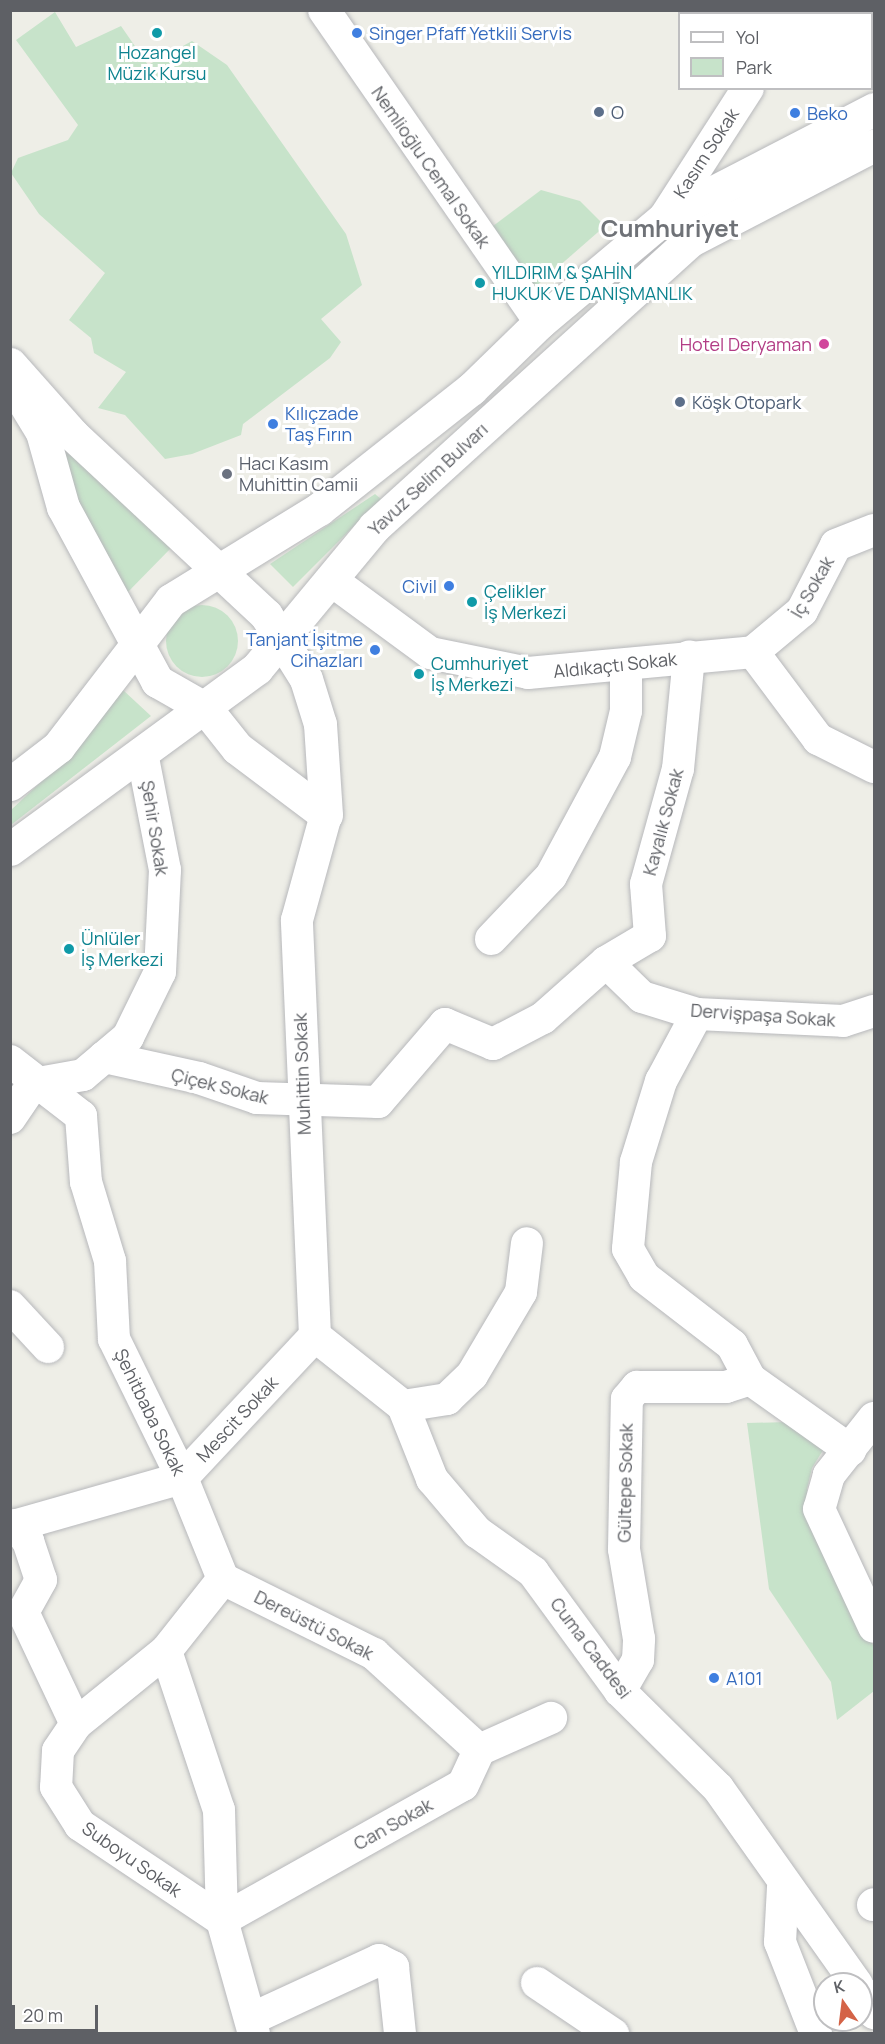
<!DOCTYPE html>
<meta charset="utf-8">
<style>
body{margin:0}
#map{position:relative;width:885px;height:2044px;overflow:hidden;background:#eeeee7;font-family:Manrope,sans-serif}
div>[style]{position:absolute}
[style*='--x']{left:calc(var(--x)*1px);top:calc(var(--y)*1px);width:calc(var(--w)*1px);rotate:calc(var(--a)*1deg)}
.green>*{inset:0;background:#c7e3ca}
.round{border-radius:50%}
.roads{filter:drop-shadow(0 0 2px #b7b8bb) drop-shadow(0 0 2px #b7b8bb)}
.minor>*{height:32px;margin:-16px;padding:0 16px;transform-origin:16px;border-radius:16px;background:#fff}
.secondary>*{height:33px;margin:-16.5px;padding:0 16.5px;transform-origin:16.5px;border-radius:16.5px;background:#fff}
.dots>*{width:16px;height:16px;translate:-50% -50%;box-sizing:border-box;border:3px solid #fff;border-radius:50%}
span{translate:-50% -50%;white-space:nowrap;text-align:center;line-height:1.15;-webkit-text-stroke:6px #fff;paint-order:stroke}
.shop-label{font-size:18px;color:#366cbe}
.left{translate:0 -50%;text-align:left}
.right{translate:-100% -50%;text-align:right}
.culture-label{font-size:18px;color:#0d838f}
.service-label{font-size:18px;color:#4e5e75}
.street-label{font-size:18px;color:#5e6065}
.hotel-label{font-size:18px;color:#b23c85}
.worship-label{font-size:18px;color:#5b616d}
.district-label{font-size:24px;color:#6f7277;font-weight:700}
.frame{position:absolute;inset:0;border:12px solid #5e6065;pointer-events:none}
.legend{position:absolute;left:678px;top:12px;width:195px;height:78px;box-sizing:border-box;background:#fff;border:2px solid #bfbfc1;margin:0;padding:8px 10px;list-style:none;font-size:18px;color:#5e6065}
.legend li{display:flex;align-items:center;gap:12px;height:30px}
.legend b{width:30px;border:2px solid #bfbfc1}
.north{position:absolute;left:813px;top:1972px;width:60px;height:60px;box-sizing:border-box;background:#fff;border:2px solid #bfbfc1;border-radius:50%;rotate:346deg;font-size:16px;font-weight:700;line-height:24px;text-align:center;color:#5e6065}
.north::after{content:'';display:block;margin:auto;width:21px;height:27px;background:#d46347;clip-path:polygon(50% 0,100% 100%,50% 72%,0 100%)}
.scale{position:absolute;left:12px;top:2005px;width:86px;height:27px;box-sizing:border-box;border:3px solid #5e6065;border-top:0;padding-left:8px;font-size:18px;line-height:21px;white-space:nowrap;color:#5e6065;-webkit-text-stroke:4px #fff;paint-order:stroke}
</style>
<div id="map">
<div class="green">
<div style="clip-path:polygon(55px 12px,76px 47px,121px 26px,148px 65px,192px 41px,227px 65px,346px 234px,362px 285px,321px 319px,341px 342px,330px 358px,243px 424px,241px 435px,192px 454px,165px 459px,125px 415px,98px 408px,126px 372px,94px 353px,91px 338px,69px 320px,105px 273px,39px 214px,11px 173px,18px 158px,68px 140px,78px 125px,16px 40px)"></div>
<div style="clip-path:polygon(541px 190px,580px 201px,605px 226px,534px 288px,489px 229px)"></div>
<div style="clip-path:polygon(56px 437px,172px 547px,125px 595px,87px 531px)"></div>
<div style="clip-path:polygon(375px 494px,381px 499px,293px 587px,270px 564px)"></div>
<div class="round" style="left:166px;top:605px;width:72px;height:72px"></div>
<div style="clip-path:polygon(123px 690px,151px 716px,11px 825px,11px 810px,60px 764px)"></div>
<div style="clip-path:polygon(789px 1422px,825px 1447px,812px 1468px,807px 1489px,814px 1533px,874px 1647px,874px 1691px,837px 1720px,831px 1682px,769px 1589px,747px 1423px)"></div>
</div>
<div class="roads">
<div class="minor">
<div style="--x:324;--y:10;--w:379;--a:55.3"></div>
<div style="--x:798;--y:14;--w:4;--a:-63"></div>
<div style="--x:665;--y:217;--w:153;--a:-57.2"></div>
<div style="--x:331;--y:580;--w:123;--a:36.4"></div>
<div style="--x:430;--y:653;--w:100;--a:11.5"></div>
<div style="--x:528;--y:673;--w:226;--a:-5.3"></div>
<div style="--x:753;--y:652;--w:64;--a:-39.9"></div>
<div style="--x:802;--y:611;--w:74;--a:-62.7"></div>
<div style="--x:836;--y:545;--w:41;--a:-21.5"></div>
<div style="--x:753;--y:652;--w:109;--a:53.2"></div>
<div style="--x:818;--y:739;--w:63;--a:26.6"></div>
<div style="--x:491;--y:939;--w:87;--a:-46.4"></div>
<div style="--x:551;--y:876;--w:135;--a:-61.7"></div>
<div style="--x:615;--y:757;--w:47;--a:-76.6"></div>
<div style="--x:626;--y:711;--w:45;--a:-90"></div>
<div style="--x:606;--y:962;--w:51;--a:-30.6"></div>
<div style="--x:650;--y:936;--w:52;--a:-94.4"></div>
<div style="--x:646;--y:884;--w:119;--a:-74.5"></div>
<div style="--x:678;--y:769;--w:113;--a:-84.4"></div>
<div style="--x:697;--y:1014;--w:76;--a:118.2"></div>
<div style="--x:661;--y:1081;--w:85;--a:107.2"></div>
<div style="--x:636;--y:1162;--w:87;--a:95.3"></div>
<div style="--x:628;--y:1249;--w:32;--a:60"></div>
<div style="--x:644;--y:1277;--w:111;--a:37.7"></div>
<div style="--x:732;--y:1345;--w:38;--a:62"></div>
<div style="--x:750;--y:1379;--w:123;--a:35.4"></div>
<div style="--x:104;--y:1057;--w:97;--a:12.5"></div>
<div style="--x:199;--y:1078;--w:61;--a:19"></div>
<div style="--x:257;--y:1098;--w:121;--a:1.9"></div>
<div style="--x:378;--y:1102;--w:103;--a:-49.3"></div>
<div style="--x:445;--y:1024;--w:52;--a:22.6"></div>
<div style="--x:493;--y:1044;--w:56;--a:-27.5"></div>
<div style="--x:543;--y:1018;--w:84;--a:-41.6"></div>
<div style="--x:606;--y:962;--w:50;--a:44.2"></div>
<div style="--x:642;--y:997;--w:58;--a:17.2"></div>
<div style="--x:697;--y:1014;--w:146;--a:2.7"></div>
<div style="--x:843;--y:1021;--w:33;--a:-18"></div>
<div style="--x:10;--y:1061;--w:90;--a:37.8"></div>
<div style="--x:81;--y:1116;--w:66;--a:85.7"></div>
<div style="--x:86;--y:1182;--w:83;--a:73.1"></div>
<div style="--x:110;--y:1261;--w:78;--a:87.1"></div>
<div style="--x:114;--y:1339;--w:155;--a:63.9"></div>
<div style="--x:182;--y:1478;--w:109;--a:67.9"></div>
<div style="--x:10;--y:1118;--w:41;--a:-55.9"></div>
<div style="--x:33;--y:1084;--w:51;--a:-10.2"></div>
<div style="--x:83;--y:1075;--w:59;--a:-40.2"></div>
<div style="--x:128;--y:1037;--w:72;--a:-63.8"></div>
<div style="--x:160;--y:972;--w:102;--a:-87.2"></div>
<div style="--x:165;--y:870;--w:119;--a:-101.1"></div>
<div style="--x:10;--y:1306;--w:56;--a:47.2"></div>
<div style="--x:315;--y:1336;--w:112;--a:38.5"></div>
<div style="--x:403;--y:1406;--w:79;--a:68.3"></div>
<div style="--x:432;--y:1479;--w:70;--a:49.7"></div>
<div style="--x:477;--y:1532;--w:69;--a:35.5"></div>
<div style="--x:533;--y:1572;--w:147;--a:53.8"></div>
<div style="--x:620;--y:1691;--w:138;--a:44.7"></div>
<div style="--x:718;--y:1788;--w:240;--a:54.7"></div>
<div style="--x:315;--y:1336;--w:416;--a:-92.5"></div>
<div style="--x:297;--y:920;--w:109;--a:-74.6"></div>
<div style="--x:403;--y:1406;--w:45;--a:-9"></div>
<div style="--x:447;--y:1399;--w:35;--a:-44"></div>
<div style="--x:472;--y:1375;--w:96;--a:-59.4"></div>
<div style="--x:521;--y:1292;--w:49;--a:-83"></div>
<div style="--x:874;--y:1418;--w:73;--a:128.3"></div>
<div style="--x:829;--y:1475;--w:35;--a:106"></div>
<div style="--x:819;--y:1509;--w:130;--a:65"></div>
<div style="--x:15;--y:1525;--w:21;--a:51"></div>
<div style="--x:28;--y:1541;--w:41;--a:71.6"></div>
<div style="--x:41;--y:1580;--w:37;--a:119"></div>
<div style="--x:23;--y:1612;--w:124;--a:64.7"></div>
<div style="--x:10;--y:1527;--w:179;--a:-15.9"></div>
<div style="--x:182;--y:1478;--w:195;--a:-46.9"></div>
<div style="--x:223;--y:1579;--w:92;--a:128.4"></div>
<div style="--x:166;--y:1651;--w:168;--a:71.6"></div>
<div style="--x:219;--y:1810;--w:110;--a:88.4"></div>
<div style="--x:222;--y:1920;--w:118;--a:74.3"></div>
<div style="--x:223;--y:1579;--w:169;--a:26.4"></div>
<div style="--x:374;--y:1654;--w:142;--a:42.4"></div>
<div style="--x:166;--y:1651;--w:116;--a:141"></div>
<div style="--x:76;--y:1724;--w:32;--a:124"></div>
<div style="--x:58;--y:1751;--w:36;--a:93"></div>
<div style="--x:56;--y:1787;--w:45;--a:57.7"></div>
<div style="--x:80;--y:1825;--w:171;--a:33.8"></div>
<div style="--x:222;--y:1920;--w:276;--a:-29.3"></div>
<div style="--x:463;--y:1785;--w:38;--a:-65"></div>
<div style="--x:479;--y:1750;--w:79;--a:-24"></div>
<div style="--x:620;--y:1691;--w:36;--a:-60"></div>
<div style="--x:638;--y:1660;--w:21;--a:-87"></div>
<div style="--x:639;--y:1639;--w:91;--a:-99.5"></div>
<div style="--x:624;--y:1549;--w:150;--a:-88.9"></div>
<div style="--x:627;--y:1399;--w:16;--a:-50"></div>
<div style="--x:637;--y:1387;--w:89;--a:0"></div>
<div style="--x:726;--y:1387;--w:25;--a:-18"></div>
<div style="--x:783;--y:1887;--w:55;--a:93.1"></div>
<div style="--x:780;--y:1942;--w:99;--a:68.6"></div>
<div style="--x:873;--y:1905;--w:1;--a:-45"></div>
<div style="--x:537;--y:1983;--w:92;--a:33.9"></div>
<div style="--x:861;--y:1991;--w:26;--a:59"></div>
<div style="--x:251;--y:2019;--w:141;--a:-24.7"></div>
<div style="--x:379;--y:1960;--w:16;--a:27"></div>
<div style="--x:393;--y:1967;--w:67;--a:84"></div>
</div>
<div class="secondary">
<div style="--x:10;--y:364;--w:95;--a:48.4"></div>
<div style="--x:73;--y:435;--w:264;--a:43"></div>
<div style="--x:266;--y:615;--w:75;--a:58"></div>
<div style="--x:306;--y:679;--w:47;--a:72.7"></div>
<div style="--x:320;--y:724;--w:91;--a:86.2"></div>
<div style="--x:20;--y:396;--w:42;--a:58.6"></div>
<div style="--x:42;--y:432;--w:78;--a:74.4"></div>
<div style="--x:63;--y:507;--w:198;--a:61.6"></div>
<div style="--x:157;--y:681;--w:56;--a:29.7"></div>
<div style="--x:206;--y:709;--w:50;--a:51.5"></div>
<div style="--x:237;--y:748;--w:111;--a:37"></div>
<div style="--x:10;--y:784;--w:61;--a:-37.6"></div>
<div style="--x:58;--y:747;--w:185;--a:-52.5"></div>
<div style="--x:171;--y:600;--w:174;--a:-31.6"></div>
<div style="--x:319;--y:509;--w:194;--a:-38.3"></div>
<div style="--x:471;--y:389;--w:96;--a:-44.2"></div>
<div style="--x:540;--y:322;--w:163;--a:-40"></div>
<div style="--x:665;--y:217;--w:235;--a:-27.3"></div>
<div style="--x:10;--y:849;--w:306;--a:-36.2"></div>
<div style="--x:257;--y:668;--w:183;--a:-50.3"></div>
<div style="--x:374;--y:527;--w:425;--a:-42.2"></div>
<div style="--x:689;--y:241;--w:208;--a:-27.4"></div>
</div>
</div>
<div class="dots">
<div style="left:157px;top:33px;background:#0f9aa8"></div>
<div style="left:357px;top:33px;background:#3f7fe0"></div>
<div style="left:599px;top:112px;background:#5c6f8a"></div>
<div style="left:795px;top:113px;background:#3f7fe0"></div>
<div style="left:480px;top:283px;background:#0f9aa8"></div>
<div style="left:824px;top:344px;background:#d1479c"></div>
<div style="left:680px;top:402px;background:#5c6f8a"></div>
<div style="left:273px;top:424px;background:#3f7fe0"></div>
<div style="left:227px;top:474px;background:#6b7280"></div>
<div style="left:449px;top:586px;background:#3f7fe0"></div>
<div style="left:472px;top:602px;background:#0f9aa8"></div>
<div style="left:375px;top:650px;background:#3f7fe0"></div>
<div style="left:419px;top:674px;background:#0f9aa8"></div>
<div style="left:69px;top:949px;background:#0f9aa8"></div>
<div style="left:714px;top:1678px;background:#3f7fe0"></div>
</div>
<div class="shop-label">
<span class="left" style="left:369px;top:33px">Singer Pfaff Yetkili Servis</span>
<span class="left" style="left:807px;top:113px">Beko</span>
<span class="left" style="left:285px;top:424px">Kılıçzade<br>Taş Fırın</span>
<span class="right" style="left:437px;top:586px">Civil</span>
<span class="right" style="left:363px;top:650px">Tanjant İşitme<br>Cihazları</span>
<span class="left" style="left:726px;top:1678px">A101</span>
</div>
<div class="culture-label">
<span style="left:157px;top:63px">Hozangel<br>Müzik Kursu</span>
<span class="left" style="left:492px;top:283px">YILDIRIM &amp; ŞAHİN<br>HUKUK VE DANIŞMANLIK</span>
<span class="left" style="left:484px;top:602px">Çelikler<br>İş Merkezi</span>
<span class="left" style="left:431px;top:674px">Cumhuriyet<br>İş Merkezi</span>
<span class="left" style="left:81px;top:949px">Ünlüler<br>İş Merkezi</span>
</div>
<div class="service-label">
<span class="left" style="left:611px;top:112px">O</span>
<span class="left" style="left:692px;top:402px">Köşk Otopark</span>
</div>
<div class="street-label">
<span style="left:706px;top:153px;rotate:-57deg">Kasım Sokak</span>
<span style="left:431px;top:167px;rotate:55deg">Nemlioğlu Cemal Sokak</span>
<span style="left:428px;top:479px;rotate:-43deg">Yavuz Selim Bulvarı</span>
<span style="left:812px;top:587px;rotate:-60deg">İç Sokak</span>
<span style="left:615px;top:665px;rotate:-6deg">Aldıkaçtı Sokak</span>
<span style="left:663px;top:822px;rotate:-75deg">Kayalık Sokak</span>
<span style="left:155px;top:828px;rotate:81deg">Şehir Sokak</span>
<span style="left:763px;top:1015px;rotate:4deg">Dervişpaşa Sokak</span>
<span style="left:302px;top:1074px;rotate:-92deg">Muhittin Sokak</span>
<span style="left:220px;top:1086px;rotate:14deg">Çiçek Sokak</span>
<span style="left:150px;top:1412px;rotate:64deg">Şehitbaba Sokak</span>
<span style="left:237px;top:1419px;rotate:-47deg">Mescit Sokak</span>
<span style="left:625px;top:1483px;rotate:-89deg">Gültepe Sokak</span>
<span style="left:314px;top:1625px;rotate:27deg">Dereüstü Sokak</span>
<span style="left:591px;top:1648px;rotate:53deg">Cuma Caddesi</span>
<span style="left:393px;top:1824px;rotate:-29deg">Can Sokak</span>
<span style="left:132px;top:1859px;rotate:35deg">Suboyu Sokak</span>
</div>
<div class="hotel-label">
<span class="right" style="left:812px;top:344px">Hotel Deryaman</span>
</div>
<div class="worship-label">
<span class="left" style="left:239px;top:474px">Hacı Kasım<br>Muhittin Camii</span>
</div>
<div class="district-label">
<span style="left:670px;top:228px">Cumhuriyet</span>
</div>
<div class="frame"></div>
<ul class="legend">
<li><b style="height:8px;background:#fff"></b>Yol</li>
<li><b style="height:16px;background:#c7e3ca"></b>Park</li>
</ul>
<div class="north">K</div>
<div class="scale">20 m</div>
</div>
